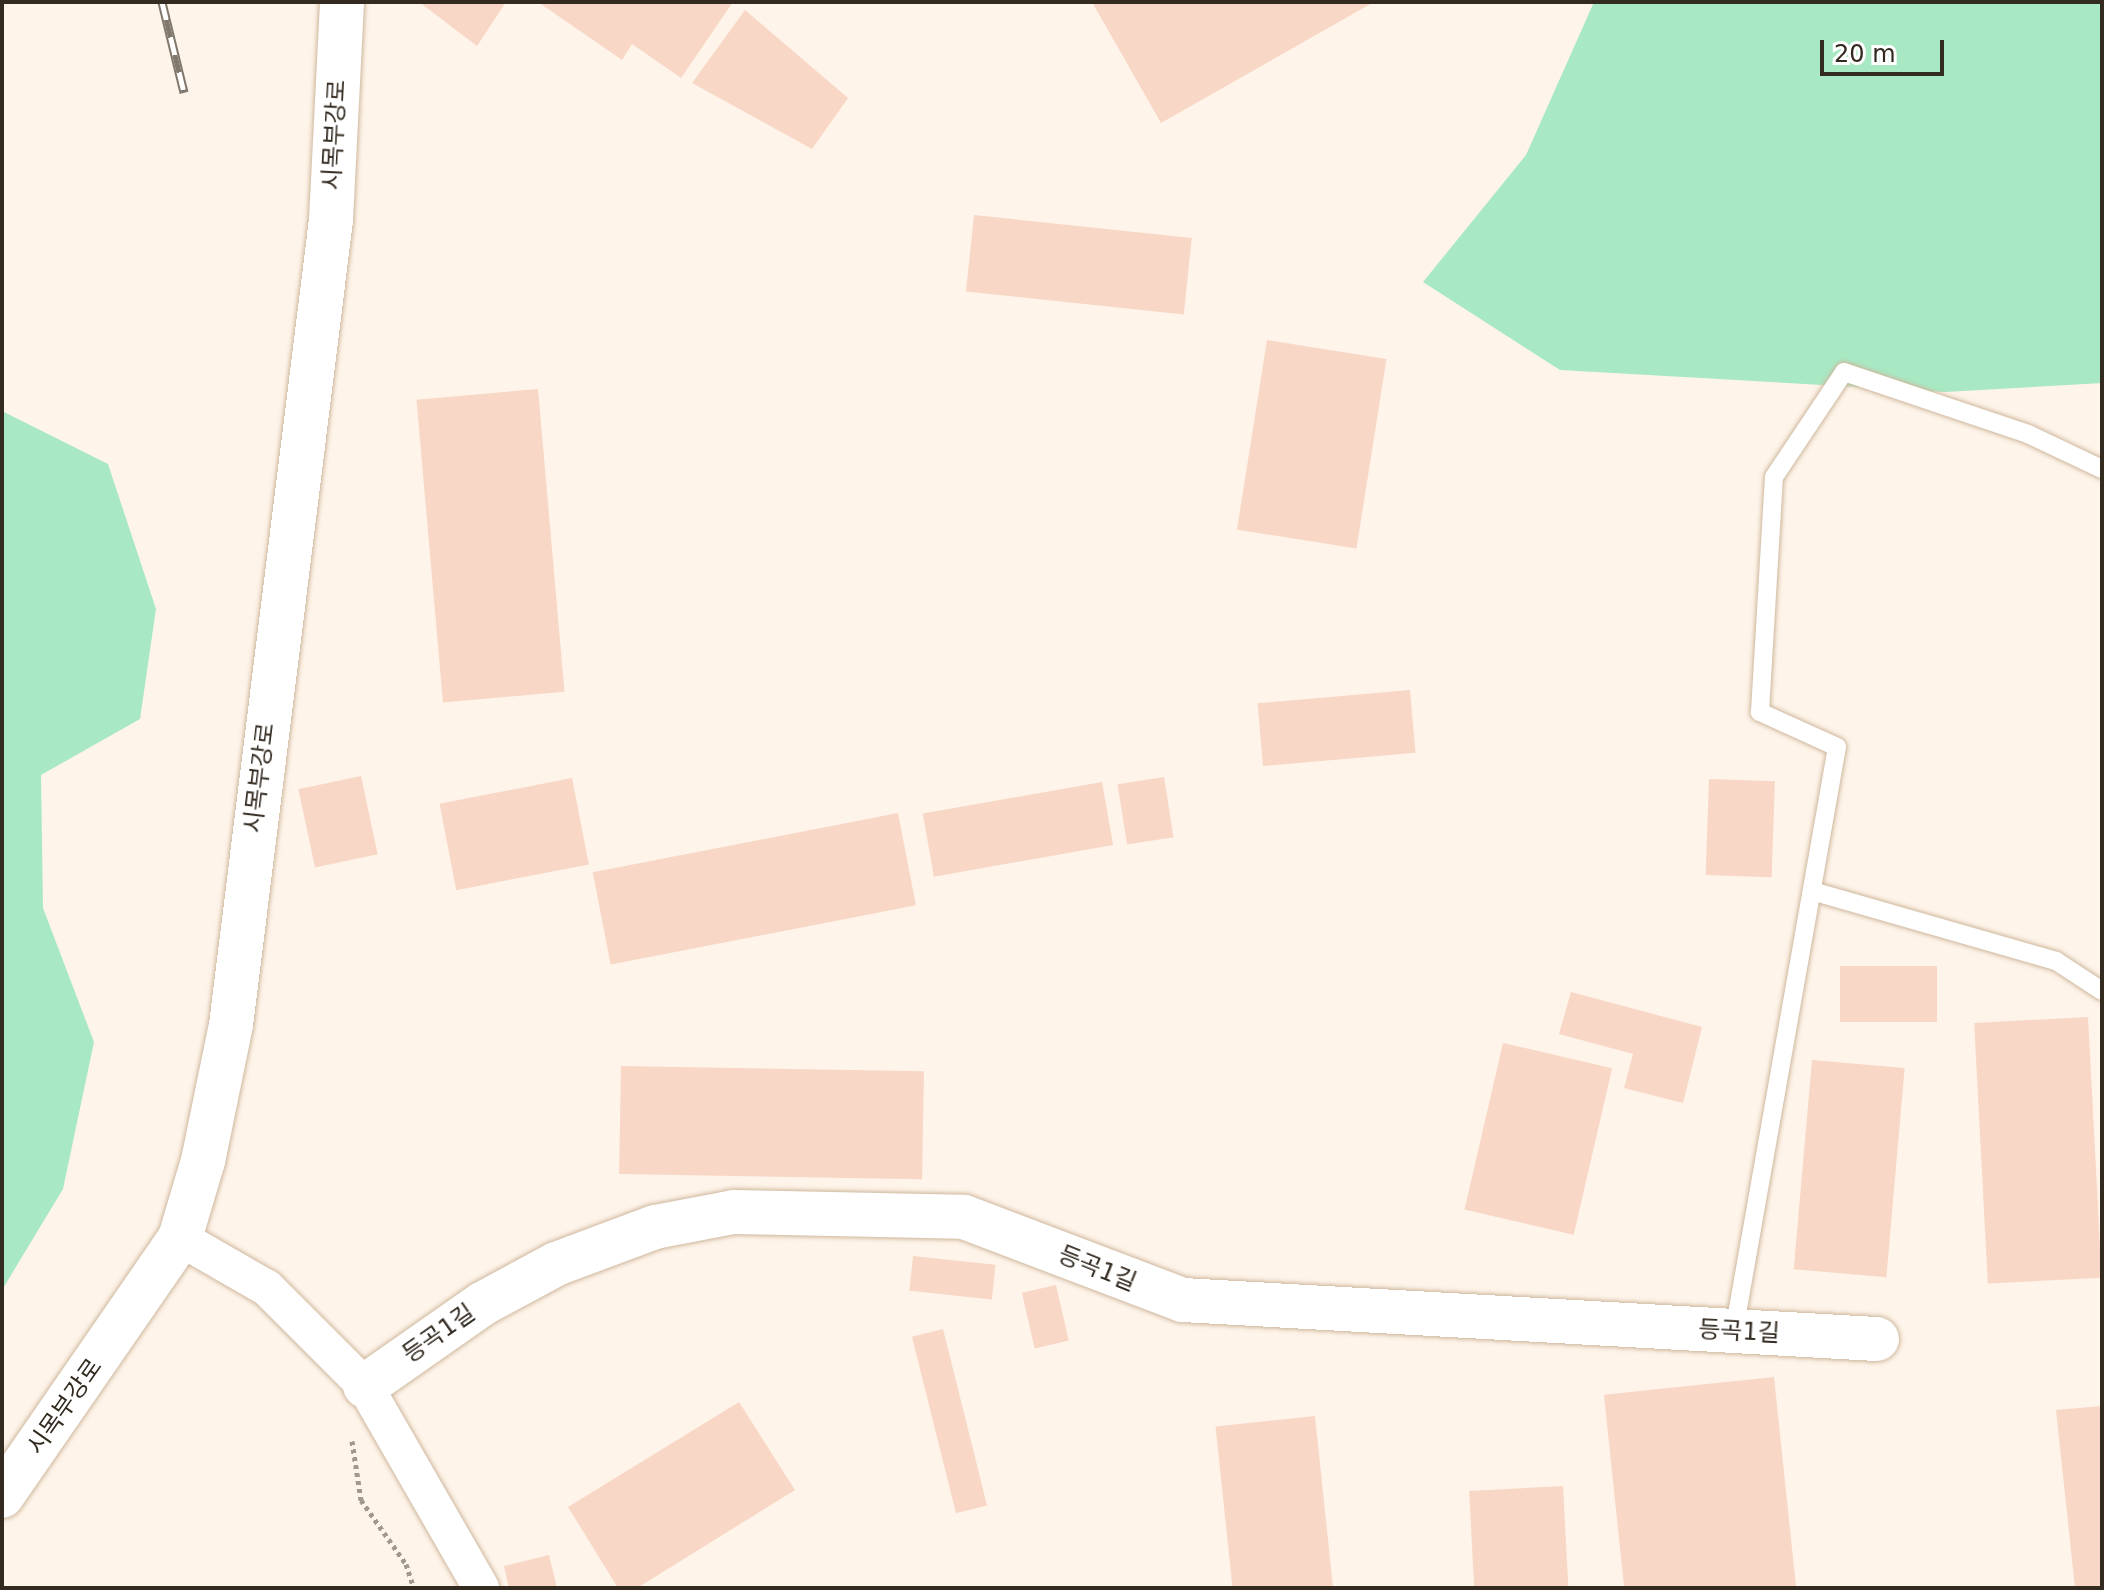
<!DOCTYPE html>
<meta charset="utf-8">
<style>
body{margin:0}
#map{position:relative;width:2104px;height:1590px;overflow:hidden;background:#fef4e9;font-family:"DejaVu Sans","Noto Sans KR",sans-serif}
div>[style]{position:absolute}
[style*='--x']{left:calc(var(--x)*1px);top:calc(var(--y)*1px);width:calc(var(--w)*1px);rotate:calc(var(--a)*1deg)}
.green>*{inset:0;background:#a8e9c4}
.building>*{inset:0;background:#f9d7c6;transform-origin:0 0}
.path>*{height:5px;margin-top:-2.5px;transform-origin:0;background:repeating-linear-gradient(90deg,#a2998e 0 4px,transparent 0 8px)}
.roads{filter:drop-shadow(0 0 2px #ceb79d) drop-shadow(0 0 2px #ceb79d)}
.service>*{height:18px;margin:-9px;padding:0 9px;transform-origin:9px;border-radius:9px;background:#fff}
.minor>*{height:36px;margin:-18px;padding:0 18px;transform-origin:18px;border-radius:18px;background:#fff}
.tertiary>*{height:44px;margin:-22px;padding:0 22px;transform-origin:22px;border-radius:22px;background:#fff}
.secondary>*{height:44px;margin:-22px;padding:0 22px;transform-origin:22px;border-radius:22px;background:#fff}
.rail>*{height:9px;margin-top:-4.5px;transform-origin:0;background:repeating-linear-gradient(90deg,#fff 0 18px,#80776d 0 36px);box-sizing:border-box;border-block:2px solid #80776d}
span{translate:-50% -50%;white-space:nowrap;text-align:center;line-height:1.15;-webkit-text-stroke:7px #fff;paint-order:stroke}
.street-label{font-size:24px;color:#332a20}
.frame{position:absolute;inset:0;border:4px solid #332a20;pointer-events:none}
.scale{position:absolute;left:1820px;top:40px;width:124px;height:36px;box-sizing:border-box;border:4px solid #332a20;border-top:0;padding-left:10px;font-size:24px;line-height:28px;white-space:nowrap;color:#332a20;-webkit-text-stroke:6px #fff;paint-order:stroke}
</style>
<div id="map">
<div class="green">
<div style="clip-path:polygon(1594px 2px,2102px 2px,2102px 383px,1945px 392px,1560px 370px,1423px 282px,1526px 155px)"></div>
<div style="clip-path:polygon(2px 411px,108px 464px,156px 609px,140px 719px,41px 775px,43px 908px,94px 1042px,63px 1189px,2px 1290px)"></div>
</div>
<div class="building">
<div style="clip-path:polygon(419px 2px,506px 2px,477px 46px)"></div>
<div style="clip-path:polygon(538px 2px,733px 2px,681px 78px,632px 44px,622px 60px)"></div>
<div style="clip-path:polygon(1092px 2px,1374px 2px,1161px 123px)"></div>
<div style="clip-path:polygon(745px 10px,848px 98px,812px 149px,692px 83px)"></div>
<div style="left:974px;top:215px;width:219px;height:77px;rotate:6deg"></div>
<div style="left:1267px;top:340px;width:121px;height:192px;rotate:9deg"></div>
<div style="left:538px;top:389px;width:304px;height:122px;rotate:85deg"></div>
<div style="left:1410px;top:690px;width:63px;height:153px;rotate:85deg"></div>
<div style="left:361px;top:776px;width:80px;height:64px;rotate:78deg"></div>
<div style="left:1164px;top:777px;width:61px;height:47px;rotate:81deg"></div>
<div style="left:572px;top:778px;width:88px;height:135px;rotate:79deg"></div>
<div style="left:1709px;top:779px;width:66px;height:96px;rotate:2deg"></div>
<div style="left:1102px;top:782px;width:64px;height:182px;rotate:80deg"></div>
<div style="left:898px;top:813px;width:94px;height:311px;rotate:79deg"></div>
<div style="left:1840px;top:966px;width:97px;height:56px"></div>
<div style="clip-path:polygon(1571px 992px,1702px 1027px,1683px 1103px,1624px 1088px,1633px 1054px,1559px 1034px)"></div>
<div style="left:2088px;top:1017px;width:261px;height:114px;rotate:87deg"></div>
<div style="left:1503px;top:1043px;width:112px;height:171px;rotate:13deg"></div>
<div style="left:1812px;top:1060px;width:93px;height:210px;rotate:5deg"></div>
<div style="left:621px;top:1066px;width:303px;height:108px;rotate:1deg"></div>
<div style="left:913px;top:1256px;width:83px;height:35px;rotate:6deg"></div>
<div style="left:1056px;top:1285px;width:57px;height:35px;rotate:77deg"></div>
<div style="left:943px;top:1329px;width:182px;height:32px;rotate:76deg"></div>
<div style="left:1774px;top:1377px;width:212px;height:171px;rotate:84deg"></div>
<div style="clip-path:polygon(739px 1402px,795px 1490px,637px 1588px,618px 1588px,568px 1507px)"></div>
<div style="clip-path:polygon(2102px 1406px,2102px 1588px,2075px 1588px,2056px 1410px)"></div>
<div style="left:1315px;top:1416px;width:173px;height:100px;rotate:84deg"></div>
<div style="left:1563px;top:1486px;width:102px;height:94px;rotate:87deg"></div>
<div style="clip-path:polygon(549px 1555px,557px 1588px,509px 1588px,504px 1566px)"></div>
</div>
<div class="path">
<div style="--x:352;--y:1441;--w:60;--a:81.3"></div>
<div style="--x:361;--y:1500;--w:78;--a:54.9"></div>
<div style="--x:406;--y:1564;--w:25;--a:72"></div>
</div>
<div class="roads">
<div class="service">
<div style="--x:1812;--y:891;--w:254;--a:16"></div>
<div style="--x:2056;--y:961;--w:55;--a:33.1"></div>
<div style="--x:1734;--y:1331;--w:593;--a:-80"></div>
<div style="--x:1837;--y:747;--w:85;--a:-155.6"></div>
<div style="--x:1760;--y:712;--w:235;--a:-86.6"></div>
<div style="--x:1774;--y:477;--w:126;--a:-56.3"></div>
<div style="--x:1844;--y:372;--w:194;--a:18.6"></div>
<div style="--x:2028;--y:434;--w:82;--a:25.3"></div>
</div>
<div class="minor">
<div style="--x:180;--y:1238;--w:100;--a:29.9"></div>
<div style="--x:267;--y:1288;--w:139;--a:45"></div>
<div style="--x:365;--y:1386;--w:233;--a:60.1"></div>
</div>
<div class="tertiary">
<div style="--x:365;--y:1386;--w:143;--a:-35"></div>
<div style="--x:482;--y:1304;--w:84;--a:-28.4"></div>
<div style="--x:556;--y:1264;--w:106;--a:-20.5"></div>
<div style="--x:655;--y:1227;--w:80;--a:-10.8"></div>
<div style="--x:734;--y:1212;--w:230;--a:1.2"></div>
<div style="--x:964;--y:1217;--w:234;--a:20.8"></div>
<div style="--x:1183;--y:1300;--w:695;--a:3.22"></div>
</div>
<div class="secondary">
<div style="--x:2;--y:1496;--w:313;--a:-55.4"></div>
<div style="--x:180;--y:1238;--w:80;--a:-73.4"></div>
<div style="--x:203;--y:1161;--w:139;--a:-78.4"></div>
<div style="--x:231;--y:1025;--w:811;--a:-82.92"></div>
<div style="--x:331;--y:220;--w:218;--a:-87.1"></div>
</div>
</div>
<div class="rail">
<div style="--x:162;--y:2;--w:93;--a:76.3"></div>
</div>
<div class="street-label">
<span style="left:335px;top:135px;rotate:-87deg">시목부강로</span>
<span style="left:260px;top:778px;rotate:-83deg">시목부강로</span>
<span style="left:1097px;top:1269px;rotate:22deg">등곡1길</span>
<span style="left:1739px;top:1332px;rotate:3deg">등곡1길</span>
<span style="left:439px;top:1334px;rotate:-35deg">등곡1길</span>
<span style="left:65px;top:1407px;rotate:-55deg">시목부강로</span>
</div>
<div class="frame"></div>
<div class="scale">20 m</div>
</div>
